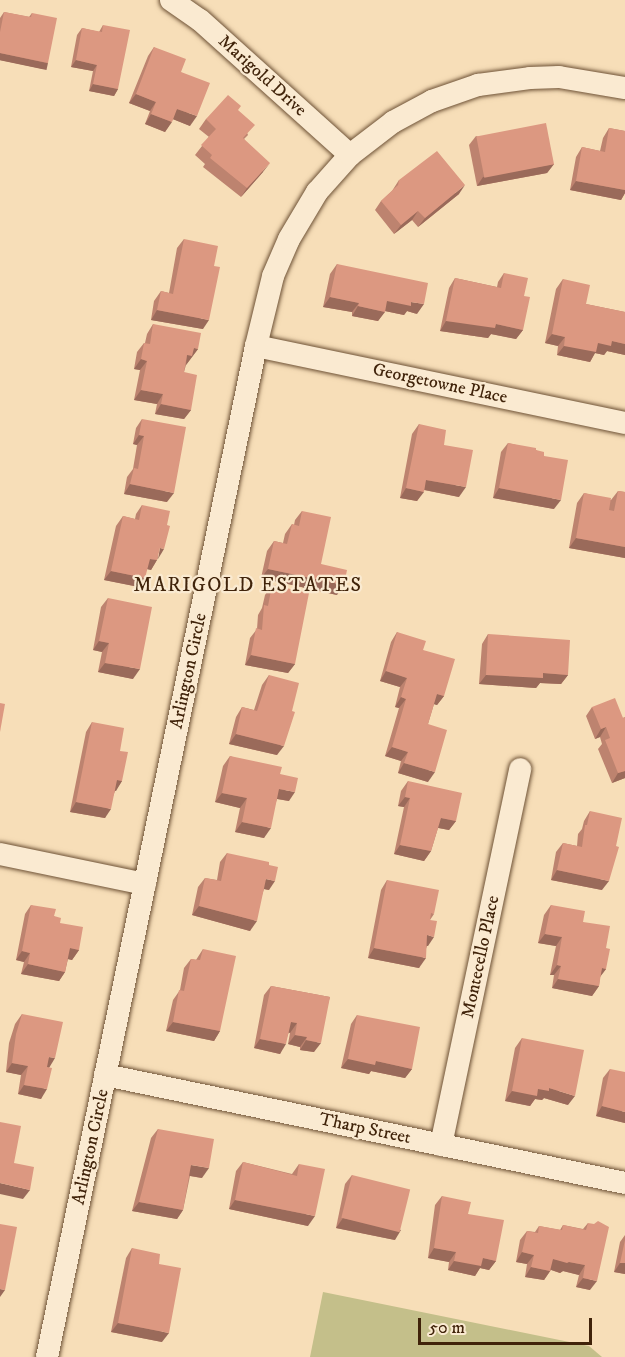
<!DOCTYPE html>
<style>
body{margin:0}
#map{position:relative;width:625px;height:1357px;overflow:hidden;background:#f7deb8;font-family:"IM FELL DW Pica",serif}
div>[style]{position:absolute}
[style*='--x']{left:calc(var(--x)*1px);top:calc(var(--y)*1px);width:calc(var(--w)*1px);rotate:calc(var(--a)*1deg)}
.green>*{inset:0;background:#c4bf8a}
.roads{filter:drop-shadow(0 0 2px #6e5236) drop-shadow(0 0 2px #6e5236)}
.minor>*{height:22px;margin:-11px;padding:0 11px;transform-origin:11px;border-radius:11px;background:#faead1}
.wall>*{inset:0;background:#bd836f}
.shaded-wall>*{inset:0;background:#9a6a5a;transform-origin:0 0}
.building>*{inset:0;background:#dc9881;transform-origin:0 0}
span{translate:-50% -50%;white-space:nowrap;text-align:center;line-height:1.15;-webkit-text-stroke:4.5px #faead1;paint-order:stroke}
.street-label{font-size:18px;color:#40230a}
.neighbourhood-label{font-size:20px;color:#40230a;letter-spacing:1.5px}
.scale{position:absolute;left:418px;top:1318px;width:174px;height:27px;box-sizing:border-box;border:3px solid #40230a;border-top:0;padding-left:8px;font-size:18px;line-height:21px;white-space:nowrap;color:#40230a;-webkit-text-stroke:4px #faead1;paint-order:stroke}
</style>
<div id="map">
<div class="green">
<div style="clip-path:polygon(323px 1292px,589px 1346px,602px 1357px,310px 1357px)"></div>
</div>
<div class="roads">
<div class="minor">
<div style="--x:171;--y:0;--w:35;--a:35"></div>
<div style="--x:200;--y:20;--w:202;--a:42"></div>
<div style="--x:256;--y:346;--w:377;--a:11.8"></div>
<div style="--x:0;--y:854;--w:148;--a:11.7"></div>
<div style="--x:105;--y:1075;--w:531;--a:11.73"></div>
<div style="--x:441;--y:1145;--w:384;--a:-78.1"></div>
<div style="--x:47;--y:1357;--w:1032;--a:-78.32"></div>
<div style="--x:256;--y:346;--w:72;--a:-76.3"></div>
<div style="--x:273;--y:276;--w:40;--a:-66.6"></div>
<div style="--x:289;--y:239;--w:55;--a:-59.2"></div>
<div style="--x:317;--y:192;--w:50;--a:-48.3"></div>
<div style="--x:350;--y:155;--w:54;--a:-37.5"></div>
<div style="--x:393;--y:122;--w:44;--a:-28.3"></div>
<div style="--x:432;--y:101;--w:49;--a:-19.2"></div>
<div style="--x:478;--y:85;--w:52;--a:-7.7"></div>
<div style="--x:530;--y:78;--w:29;--a:-2"></div>
<div style="--x:559;--y:77;--w:67;--a:9.5"></div>
</div>
</div>
<div class="wall">
<div style="clip-path:polygon(4px 12px,29px 17px,32px 13px,48px 63px,43px 69px,0 60px,0 18px)"></div>
<div style="clip-path:polygon(103px 25px,118px 89px,114px 96px,89px 91px,93px 71px,71px 67px,77px 35px,82px 28px,99px 32px)"></div>
<div style="clip-path:polygon(154px 47px,181px 72px,190px 126px,173px 119px,165px 132px,145px 124px,150px 111px,129px 103px,148px 56px)"></div>
<div style="clip-path:polygon(238px 111px,248px 135px,244px 139px,263px 172px,241px 197px,203px 167px,205px 164px,195px 155px,209px 137px,199px 129px,206px 119px)"></div>
<div style="clip-path:polygon(609px 128px,625px 131px,625px 193px,621px 200px,570px 190px,576px 157px,582px 147px,600px 151px,603px 138px)"></div>
<div style="clip-path:polygon(476px 136px,554px 164px,547px 173px,477px 186px,469px 145px)"></div>
<div style="clip-path:polygon(399px 180px,459px 194px,418px 227px,412px 220px,394px 234px,375px 210px,381px 201px,392px 191px)"></div>
<div style="clip-path:polygon(184px 239px,203px 329px,151px 320px,154px 301px,161px 291px,169px 293px,177px 248px)"></div>
<div style="clip-path:polygon(337px 264px,417px 314px,407px 311px,404px 315px,385px 311px,378px 321px,352px 316px,352px 312px,323px 307px,330px 274px)"></div>
<div style="clip-path:polygon(504px 273px,524px 296px,523px 330px,516px 339px,491px 334px,488px 338px,440px 331px,449px 288px,455px 278px,497px 287px,498px 282px)"></div>
<div style="clip-path:polygon(563px 279px,586px 304px,625px 312px,625px 355px,607px 351px,604px 355px,595px 353px,590px 362px,557px 355px,558px 346px,545px 343px,556px 289px)"></div>
<div style="clip-path:polygon(153px 324px,198px 349px,186px 365px,184px 372px,191px 410px,184px 419px,155px 414px,157px 404px,134px 400px,140px 370px,134px 369px,137px 352px,144px 343px,145px 343px,147px 334px)"></div>
<div style="clip-path:polygon(142px 419px,167px 502px,124px 494px,127px 477px,133px 469px,137px 445px,133px 444px,136px 428px)"></div>
<div style="clip-path:polygon(419px 424px,444px 445px,459px 497px,424px 490px,417px 501px,400px 498px,412px 434px)"></div>
<div style="clip-path:polygon(508px 443px,536px 450px,544px 456px,554px 509px,493px 498px,501px 452px)"></div>
<div style="clip-path:polygon(618px 491px,625px 492px,625px 558px,569px 548px,577px 503px,584px 493px,611px 500px)"></div>
<div style="clip-path:polygon(142px 505px,158px 558px,151px 570px,147px 569px,139px 587px,104px 580px,116px 526px,123px 516px,135px 519px,136px 514px)"></div>
<div style="clip-path:polygon(302px 511px,321px 564px,337px 595px,261px 578px,267px 551px,274px 541px,283px 543px,285px 534px,292px 524px,294px 525px,295px 520px)"></div>
<div style="clip-path:polygon(272px 585px,295px 664px,288px 673px,245px 665px,250px 638px,257px 629px,258px 615px,262px 608px,265px 595px)"></div>
<div style="clip-path:polygon(108px 598px,133px 679px,98px 672px,102px 652px,93px 650px,101px 607px)"></div>
<div style="clip-path:polygon(397px 632px,423px 650px,444px 696px,437px 705px,434px 704px,428px 724px,428px 782px,398px 773px,401px 761px,385px 756px,399px 708px,395px 707px,400px 687px,380px 681px,391px 642px)"></div>
<div style="clip-path:polygon(488px 634px,568px 675px,561px 684px,540px 683px,536px 688px,479px 684px,482px 644px)"></div>
<div style="clip-path:polygon(269px 675px,292px 711px,277px 755px,229px 744px,236px 717px,242px 707px,254px 710px,262px 685px)"></div>
<div style="clip-path:polygon(592px 707px,623px 718px,625px 717px,625px 778px,612px 783px,598px 749px,602px 744px,600px 737px,595px 739px,586px 716px)"></div>
<div style="clip-path:polygon(92px 722px,120px 751px,122px 781px,115px 791px,105px 818px,70px 812px,86px 732px)"></div>
<div style="clip-path:polygon(230px 756px,280px 774px,289px 801px,277px 799px,264px 838px,235px 832px,240px 808px,215px 802px,223px 766px)"></div>
<div style="clip-path:polygon(408px 781px,456px 821px,449px 830px,438px 828px,431px 851px,424px 861px,394px 854px,404px 807px,398px 806px,401px 791px)"></div>
<div style="clip-path:polygon(590px 811px,602px 890px,551px 880px,556px 852px,563px 843px,577px 846px,578px 834px,582px 829px,584px 821px)"></div>
<div style="clip-path:polygon(227px 853px,269px 890px,264px 889px,250px 931px,192px 915px,198px 887px,205px 878px,217px 880px,220px 862px)"></div>
<div style="clip-path:polygon(387px 880px,434px 914px,430px 920px,428px 946px,427px 946px,419px 968px,368px 958px,381px 890px)"></div>
<div style="clip-path:polygon(31px 905px,54px 916px,79px 950px,72px 960px,68px 959px,65px 972px,59px 981px,21px 974px,24px 962px,16px 960px,25px 914px)"></div>
<div style="clip-path:polygon(551px 905px,583px 922px,606px 948px,606px 969px,600px 977px,599px 986px,592px 996px,552px 988px,554px 975px,550px 975px,556px 946px,538px 943px,544px 915px)"></div>
<div style="clip-path:polygon(203px 949px,220px 1031px,214px 1041px,166px 1031px,173px 1000px,180px 990px,184px 968px,191px 959px,196px 960px)"></div>
<div style="clip-path:polygon(271px 986px,330px 997px,314px 1052px,300px 1050px,300px 1047px,288px 1044px,290px 1033px,289px 1032px,280px 1054px,254px 1048px,264px 995px)"></div>
<div style="clip-path:polygon(22px 1014px,49px 1068px,41px 1099px,18px 1094px,21px 1075px,6px 1072px,9px 1043px,15px 1024px)"></div>
<div style="clip-path:polygon(357px 1015px,412px 1069px,405px 1078px,371px 1071px,369px 1074px,341px 1068px,351px 1024px)"></div>
<div style="clip-path:polygon(522px 1038px,568px 1105px,544px 1098px,542px 1100px,535px 1099px,530px 1106px,505px 1101px,515px 1048px)"></div>
<div style="clip-path:polygon(610px 1069px,625px 1123px,596px 1116px,603px 1078px)"></div>
<div style="clip-path:polygon(158px 1129px,202px 1178px,190px 1176px,183px 1210px,177px 1219px,132px 1211px,151px 1138px)"></div>
<div style="clip-path:polygon(243px 1162px,292px 1174px,299px 1164px,308px 1226px,229px 1209px,236px 1171px)"></div>
<div style="clip-path:polygon(352px 1175px,395px 1240px,336px 1228px,345px 1184px)"></div>
<div style="clip-path:polygon(442px 1196px,468px 1214px,496px 1261px,489px 1270px,480px 1268px,475px 1276px,448px 1270px,449px 1262px,428px 1258px,435px 1205px)"></div>
<div style="clip-path:polygon(588px 1223px,590px 1290px,576px 1287px,579px 1275px,563px 1271px,560px 1273px,551px 1270px,544px 1280px,525px 1277px,527px 1264px,516px 1262px,520px 1240px,527px 1231px,535px 1232px,539px 1226px,560px 1230px,563px 1225px,583px 1229px)"></div>
<div style="clip-path:polygon(625px 1235px,625px 1274px,614px 1272px,620px 1242px)"></div>
<div style="clip-path:polygon(132px 1248px,159px 1264px,162px 1342px,111px 1332px,126px 1258px)"></div>
</div>
<div class="shaded-wall">
<div style="left:0;top:53px;width:49px;height:7px;rotate:12deg"></div>
<div style="clip-path:polygon(76px 60px,97px 65px,93px 71px,71px 67px)"></div>
<div style="clip-path:polygon(93px 84px,118px 89px,114px 96px,89px 91px)"></div>
<div style="clip-path:polygon(136px 94px,156px 102px,150px 111px,129px 103px)"></div>
<div style="clip-path:polygon(177px 109px,197px 116px,190px 126px,170px 118px)"></div>
<div style="clip-path:polygon(151px 114px,172px 122px,165px 132px,145px 124px)"></div>
<div style="clip-path:polygon(270px 163px,263px 172px,241px 197px,247px 188px)"></div>
<div style="clip-path:polygon(554px 164px,547px 173px,477px 186px,483px 177px)"></div>
<div style="clip-path:polygon(576px 181px,625px 190px,625px 193px,621px 200px,570px 190px)"></div>
<div style="clip-path:polygon(465px 185px,459px 194px,418px 227px,425px 218px)"></div>
<div style="clip-path:polygon(418px 211px,412px 220px,394px 234px,401px 225px)"></div>
<div style="clip-path:polygon(330px 297px,359px 303px,352px 312px,323px 307px)"></div>
<div style="clip-path:polygon(387px 301px,411px 302px,424px 304px,417px 314px,407px 311px,404px 315px,380px 310px)"></div>
<div style="clip-path:polygon(358px 306px,385px 312px,378px 321px,352px 316px)"></div>
<div style="clip-path:polygon(157px 310px,209px 320px,203px 329px,151px 320px)"></div>
<div style="clip-path:polygon(446px 321px,496px 324px,523px 330px,516px 339px,491px 334px,488px 338px,440px 331px)"></div>
<div style="clip-path:polygon(552px 334px,565px 337px,558px 346px,545px 343px)"></div>
<div style="clip-path:polygon(612px 341px,625px 344px,625px 355px,607px 351px,604px 355px,595px 353px,590px 362px,557px 355px,564px 346px)"></div>
<div style="clip-path:polygon(194px 348px,198px 349px,186px 365px,187px 355px)"></div>
<div style="clip-path:polygon(141px 359px,147px 361px,140px 370px,134px 369px)"></div>
<div style="clip-path:polygon(141px 390px,163px 394px,157px 404px,134px 400px)"></div>
<div style="clip-path:polygon(161px 404px,191px 410px,184px 419px,155px 414px)"></div>
<div style="clip-path:polygon(139px 435px,144px 436px,137px 445px,133px 444px)"></div>
<div style="clip-path:polygon(426px 480px,466px 487px,459px 497px,420px 489px)"></div>
<div style="clip-path:polygon(130px 484px,174px 493px,167px 502px,124px 494px)"></div>
<div style="clip-path:polygon(406px 488px,424px 492px,417px 501px,400px 498px)"></div>
<div style="clip-path:polygon(499px 488px,561px 500px,554px 509px,493px 498px)"></div>
<div style="clip-path:polygon(576px 538px,625px 547px,625px 558px,569px 548px)"></div>
<div style="clip-path:polygon(160px 548px,164px 549px,158px 559px)"></div>
<div style="clip-path:polygon(150px 559px,157px 560px,151px 570px,143px 568px)"></div>
<div style="clip-path:polygon(268px 569px,344px 585px,337px 595px,261px 578px)"></div>
<div style="clip-path:polygon(111px 571px,145px 578px,139px 587px,104px 580px)"></div>
<div style="clip-path:polygon(99px 641px,109px 643px,102px 652px,93px 650px)"></div>
<div style="clip-path:polygon(251px 655px,295px 664px,288px 673px,245px 665px)"></div>
<div style="clip-path:polygon(105px 663px,140px 669px,133px 679px,98px 672px)"></div>
<div style="clip-path:polygon(386px 671px,407px 678px,400px 687px,380px 681px)"></div>
<div style="clip-path:polygon(543px 673px,568px 675px,561px 684px,540px 683px,536px 688px,479px 684px,486px 675px)"></div>
<div style="clip-path:polygon(437px 694px,444px 696px,437px 705px,430px 703px)"></div>
<div style="clip-path:polygon(401px 697px,406px 699px,399px 708px,395px 707px)"></div>
<div style="clip-path:polygon(606px 727px,600px 737px,595px 739px,601px 729px)"></div>
<div style="clip-path:polygon(236px 734px,284px 746px,277px 755px,229px 744px)"></div>
<div style="clip-path:polygon(392px 747px,408px 752px,401px 761px,385px 756px)"></div>
<div style="clip-path:polygon(404px 763px,435px 772px,428px 782px,398px 773px)"></div>
<div style="clip-path:polygon(625px 771px,625px 778px,612px 783px,618px 773px)"></div>
<div style="clip-path:polygon(117px 780px,122px 781px,116px 791px,110px 790px)"></div>
<div style="clip-path:polygon(279px 789px,295px 792px,289px 801px,272px 798px)"></div>
<div style="clip-path:polygon(222px 793px,247px 798px,240px 808px,215px 802px)"></div>
<div style="clip-path:polygon(405px 797px,410px 798px,404px 807px,398px 806px)"></div>
<div style="clip-path:polygon(76px 802px,111px 809px,105px 818px,70px 812px)"></div>
<div style="clip-path:polygon(441px 818px,456px 821px,449px 830px,434px 827px)"></div>
<div style="clip-path:polygon(242px 822px,271px 828px,264px 838px,235px 832px)"></div>
<div style="clip-path:polygon(400px 845px,431px 851px,424px 861px,394px 854px)"></div>
<div style="clip-path:polygon(557px 870px,609px 881px,602px 890px,551px 880px)"></div>
<div style="clip-path:polygon(266px 879px,275px 881px,269px 890px,259px 888px)"></div>
<div style="clip-path:polygon(199px 906px,257px 921px,250px 931px,192px 915px)"></div>
<div style="clip-path:polygon(545px 934px,562px 937px,556px 946px,538px 943px)"></div>
<div style="clip-path:polygon(427px 935px,434px 937px,428px 946px,421px 945px)"></div>
<div style="clip-path:polygon(70px 948px,79px 950px,72px 960px,63px 958px)"></div>
<div style="clip-path:polygon(374px 948px,426px 958px,419px 968px,368px 958px)"></div>
<div style="clip-path:polygon(22px 951px,30px 953px,24px 962px,16px 960px)"></div>
<div style="clip-path:polygon(28px 964px,65px 972px,59px 981px,21px 974px)"></div>
<div style="clip-path:polygon(557px 965px,561px 966px,554px 975px,550px 975px)"></div>
<div style="clip-path:polygon(602px 968px,606px 969px,599px 978px)"></div>
<div style="clip-path:polygon(558px 979px,599px 986px,592px 996px,552px 988px)"></div>
<div style="clip-path:polygon(173px 1022px,220px 1031px,214px 1041px,166px 1031px)"></div>
<div style="clip-path:polygon(291px 1022px,297px 1023px,290px 1033px,284px 1031px)"></div>
<div style="clip-path:polygon(295px 1035px,307px 1037px,300px 1047px,288px 1044px)"></div>
<div style="clip-path:polygon(260px 1039px,286px 1044px,280px 1054px,254px 1048px)"></div>
<div style="clip-path:polygon(306px 1040px,321px 1043px,314px 1052px,300px 1050px)"></div>
<div style="clip-path:polygon(49px 1057px,55px 1058px,49px 1068px,43px 1066px)"></div>
<div style="clip-path:polygon(348px 1059px,376px 1061px,412px 1069px,405px 1078px,371px 1071px,369px 1074px,341px 1068px)"></div>
<div style="clip-path:polygon(12px 1063px,28px 1066px,21px 1075px,6px 1072px)"></div>
<div style="clip-path:polygon(24px 1085px,47px 1089px,41px 1099px,18px 1094px)"></div>
<div style="clip-path:polygon(549px 1088px,575px 1096px,568px 1105px,544px 1098px,542px 1100px,535px 1099px,530px 1106px,505px 1101px,512px 1091px)"></div>
<div style="clip-path:polygon(602px 1106px,625px 1112px,625px 1123px,596px 1116px)"></div>
<div style="clip-path:polygon(191px 1165px,209px 1168px,202px 1178px,185px 1175px)"></div>
<div style="clip-path:polygon(0 1183px,30px 1190px,23px 1199px,0 1194px)"></div>
<div style="clip-path:polygon(235px 1200px,315px 1216px,308px 1226px,229px 1209px)"></div>
<div style="clip-path:polygon(139px 1202px,183px 1210px,177px 1219px,132px 1211px)"></div>
<div style="clip-path:polygon(343px 1218px,401px 1230px,395px 1240px,336px 1228px)"></div>
<div style="clip-path:polygon(434px 1248px,456px 1252px,449px 1262px,428px 1258px)"></div>
<div style="clip-path:polygon(522px 1252px,534px 1255px,527px 1264px,516px 1262px)"></div>
<div style="clip-path:polygon(483px 1258px,496px 1261px,489px 1270px,480px 1268px,475px 1276px,448px 1270px,454px 1261px)"></div>
<div style="clip-path:polygon(553px 1259px,585px 1265px,579px 1275px,563px 1271px,560px 1273px,546px 1268px)"></div>
<div style="clip-path:polygon(620px 1263px,625px 1263px,625px 1274px,614px 1272px)"></div>
<div style="clip-path:polygon(531px 1267px,550px 1271px,544px 1280px,525px 1277px)"></div>
<div style="clip-path:polygon(583px 1278px,597px 1281px,590px 1290px,576px 1287px)"></div>
<div style="clip-path:polygon(0 1289px,5px 1290px,0 1297px)"></div>
<div style="clip-path:polygon(118px 1323px,169px 1333px,162px 1342px,111px 1332px)"></div>
</div>
<div class="building">
<div style="clip-path:polygon(4px 12px,31px 17px,32px 13px,57px 18px,48px 63px,0 53px,0 32px)"></div>
<div style="clip-path:polygon(103px 25px,130px 30px,118px 89px,93px 84px,97px 65px,76px 60px,82px 28px,102px 32px)"></div>
<div style="clip-path:polygon(154px 47px,186px 59px,181px 72px,210px 83px,197px 116px,177px 109px,172px 122px,151px 114px,156px 102px,136px 94px)"></div>
<div style="clip-path:polygon(228px 95px,241px 106px,238px 110px,255px 125px,243px 138px,270px 163px,247px 188px,210px 158px,212px 155px,201px 145px,216px 129px,206px 119px)"></div>
<div style="left:546px;top:123px;width:42px;height:71px;rotate:79deg"></div>
<div style="clip-path:polygon(609px 128px,625px 131px,625px 190px,576px 181px,582px 147px,605px 152px)"></div>
<div style="clip-path:polygon(437px 151px,465px 185px,425px 218px,418px 211px,401px 225px,381px 201px,398px 185px,399px 180px)"></div>
<div style="clip-path:polygon(184px 239px,218px 246px,214px 266px,220px 267px,209px 320px,157px 310px,161px 291px,173px 294px)"></div>
<div style="clip-path:polygon(337px 264px,428px 283px,424px 304px,411px 302px,411px 306px,387px 301px,385px 312px,358px 306px,359px 303px,330px 297px)"></div>
<div style="clip-path:polygon(504px 273px,528px 278px,524px 296px,530px 297px,523px 330px,496px 324px,495px 328px,446px 321px,455px 278px,501px 288px)"></div>
<div style="clip-path:polygon(563px 279px,590px 285px,586px 304px,625px 312px,625px 344px,612px 341px,611px 346px,598px 343px,596px 352px,564px 346px,565px 337px,552px 334px)"></div>
<div style="clip-path:polygon(153px 324px,201px 333px,198px 349px,194px 348px,192px 356px,187px 355px,184px 372px,197px 375px,191px 410px,161px 404px,163px 394px,141px 390px,147px 361px,141px 359px,144px 343px,150px 344px)"></div>
<div style="clip-path:polygon(142px 419px,186px 427px,174px 493px,130px 484px,134px 468px,138px 469px,144px 436px,139px 435px)"></div>
<div style="clip-path:polygon(419px 424px,446px 430px,444px 445px,473px 450px,466px 487px,426px 480px,424px 492px,406px 488px)"></div>
<div style="clip-path:polygon(508px 443px,536px 448px,536px 450px,544px 452px,544px 456px,568px 460px,561px 500px,499px 488px)"></div>
<div style="clip-path:polygon(618px 491px,625px 492px,625px 547px,576px 538px,584px 493px,611px 498px,609px 510px,614px 511px)"></div>
<div style="clip-path:polygon(142px 505px,170px 511px,167px 525px,170px 526px,164px 549px,160px 548px,157px 560px,150px 559px,145px 578px,111px 571px,123px 516px,139px 520px)"></div>
<div style="clip-path:polygon(302px 511px,331px 517px,321px 564px,347px 570px,344px 585px,268px 569px,274px 541px,287px 544px,292px 524px,299px 526px)"></div>
<div style="clip-path:polygon(272px 585px,309px 593px,295px 664px,251px 655px,256px 628px,262px 630px,264px 605px,268px 606px)"></div>
<div style="clip-path:polygon(108px 598px,152px 607px,140px 669px,105px 663px,109px 643px,99px 641px)"></div>
<div style="clip-path:polygon(397px 632px,426px 641px,423px 650px,455px 659px,444px 696px,437px 694px,428px 724px,447px 730px,435px 772px,404px 763px,408px 752px,392px 747px,406px 699px,401px 697px,407px 678px,386px 671px)"></div>
<div style="clip-path:polygon(488px 634px,570px 640px,568px 675px,543px 673px,543px 678px,486px 675px)"></div>
<div style="clip-path:polygon(269px 675px,299px 683px,292px 711px,295px 712px,284px 746px,236px 734px,242px 707px,257px 711px)"></div>
<div style="clip-path:polygon(615px 698px,623px 718px,625px 717px,625px 771px,618px 773px,605px 740px,610px 738px,606px 727px,601px 729px,592px 707px)"></div>
<div style="clip-path:polygon(0 703px,5px 704px,0 732px)"></div>
<div style="clip-path:polygon(92px 722px,124px 728px,120px 751px,128px 752px,122px 781px,117px 780px,111px 809px,76px 802px)"></div>
<div style="clip-path:polygon(230px 756px,282px 767px,280px 774px,298px 778px,295px 792px,279px 789px,271px 828px,242px 822px,247px 798px,222px 793px)"></div>
<div style="clip-path:polygon(408px 781px,462px 793px,456px 821px,441px 818px,431px 851px,400px 845px,410px 798px,405px 797px)"></div>
<div style="clip-path:polygon(590px 811px,622px 818px,616px 846px,619px 847px,609px 881px,557px 870px,563px 843px,582px 847px,585px 825px,587px 825px)"></div>
<div style="clip-path:polygon(227px 853px,269px 862px,269px 865px,278px 867px,275px 881px,266px 879px,257px 921px,199px 906px,205px 878px,221px 881px)"></div>
<div style="clip-path:polygon(387px 880px,439px 890px,434px 914px,431px 913px,430px 920px,437px 921px,434px 937px,427px 935px,426px 958px,374px 948px)"></div>
<div style="clip-path:polygon(31px 905px,56px 909px,54px 916px,61px 918px,60px 923px,83px 927px,79px 950px,70px 948px,65px 972px,28px 964px,30px 953px,22px 951px)"></div>
<div style="clip-path:polygon(551px 905px,585px 911px,583px 922px,610px 926px,606px 948px,610px 949px,606px 969px,602px 968px,599px 986px,558px 979px,561px 966px,557px 965px,562px 937px,545px 934px)"></div>
<div style="clip-path:polygon(203px 949px,236px 956px,220px 1031px,173px 1022px,179px 990px,184px 991px,191px 959px,200px 960px)"></div>
<div style="clip-path:polygon(271px 986px,330px 997px,321px 1043px,306px 1040px,307px 1037px,295px 1035px,297px 1023px,291px 1022px,286px 1044px,260px 1039px)"></div>
<div style="clip-path:polygon(22px 1014px,63px 1022px,55px 1058px,49px 1057px,47px 1067px,52px 1068px,47px 1089px,24px 1085px,28px 1066px,12px 1063px,16px 1034px)"></div>
<div style="clip-path:polygon(357px 1015px,420px 1027px,412px 1069px,376px 1061px,375px 1065px,348px 1059px)"></div>
<div style="clip-path:polygon(522px 1038px,584px 1050px,575px 1096px,549px 1088px,549px 1091px,538px 1089px,537px 1096px,512px 1091px)"></div>
<div style="clip-path:polygon(610px 1069px,625px 1072px,625px 1112px,602px 1106px)"></div>
<div style="clip-path:polygon(0 1122px,21px 1126px,14px 1163px,34px 1167px,30px 1190px,0 1183px)"></div>
<div style="clip-path:polygon(158px 1129px,214px 1139px,209px 1168px,191px 1165px,183px 1210px,139px 1202px)"></div>
<div style="clip-path:polygon(243px 1162px,297px 1176px,299px 1164px,325px 1169px,315px 1216px,235px 1200px)"></div>
<div style="left:352px;top:1175px;width:60px;height:44px;rotate:14deg"></div>
<div style="clip-path:polygon(442px 1196px,471px 1202px,468px 1214px,504px 1220px,496px 1261px,483px 1258px,481px 1266px,454px 1261px,456px 1252px,434px 1248px)"></div>
<div style="clip-path:polygon(598px 1221px,609px 1227px,597px 1281px,583px 1278px,585px 1265px,569px 1262px,567px 1263px,553px 1259px,550px 1271px,531px 1267px,534px 1255px,522px 1252px,527px 1231px,538px 1233px,539px 1226px,562px 1230px,563px 1225px,586px 1230px,588px 1223px,594px 1224px)"></div>
<div style="clip-path:polygon(0 1224px,17px 1227px,5px 1290px,0 1289px)"></div>
<div style="clip-path:polygon(625px 1240px,625px 1263px,620px 1263px)"></div>
<div style="clip-path:polygon(132px 1248px,160px 1254px,159px 1264px,181px 1268px,169px 1333px,118px 1323px)"></div>
</div>
<div class="street-label">
<span style="left:262px;top:76px;rotate:42deg">Marigold Drive</span>
<span style="left:440px;top:384px;rotate:12deg">Georgetowne Place</span>
<span style="left:189px;top:671px;rotate:-78deg">Arlington Circle</span>
<span style="left:481px;top:957px;rotate:-78deg">Montecello Place</span>
<span style="left:365px;top:1129px;rotate:12deg">Tharp Street</span>
<span style="left:91px;top:1147px;rotate:-78deg">Arlington Circle</span>
</div>
<div class="neighbourhood-label">
<span style="left:248px;top:585px">MARIGOLD ESTATES</span>
</div>
<div class="scale">50 m</div>
</div>
